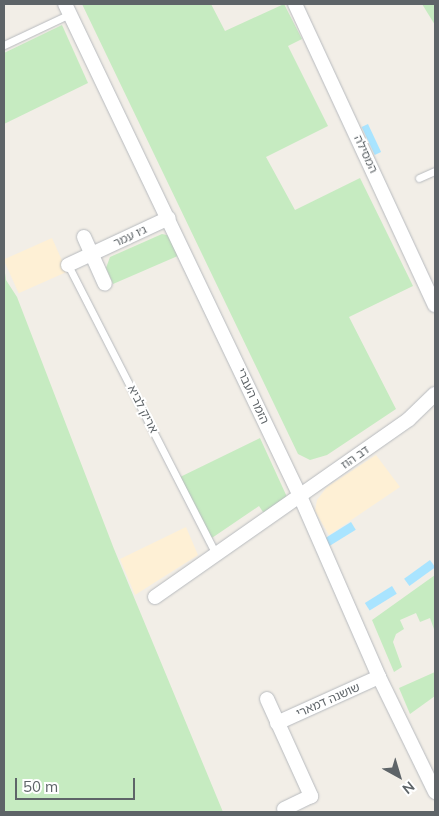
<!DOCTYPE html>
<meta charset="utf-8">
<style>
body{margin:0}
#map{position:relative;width:439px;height:816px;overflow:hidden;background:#f2eee7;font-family:Mulish,"Noto Sans Hebrew",sans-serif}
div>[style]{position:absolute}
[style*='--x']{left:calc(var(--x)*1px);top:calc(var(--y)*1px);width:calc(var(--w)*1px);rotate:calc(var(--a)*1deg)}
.green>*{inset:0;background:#c6ebc1}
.sand>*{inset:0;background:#fef0d5;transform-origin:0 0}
.water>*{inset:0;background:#a9e4ff;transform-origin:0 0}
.roads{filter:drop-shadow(0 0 1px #b7babe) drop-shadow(0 0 1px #b7babe)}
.lane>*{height:7px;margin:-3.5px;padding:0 3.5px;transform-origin:3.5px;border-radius:3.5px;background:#fff}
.street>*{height:14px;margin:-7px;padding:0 7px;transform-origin:7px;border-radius:7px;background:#fff}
span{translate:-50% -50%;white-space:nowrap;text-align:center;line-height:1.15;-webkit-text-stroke:4px #fff;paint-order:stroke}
.street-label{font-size:12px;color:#5e6468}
.frame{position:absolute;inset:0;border:5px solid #5e6468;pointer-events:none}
.north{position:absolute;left:374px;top:751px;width:50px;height:50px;-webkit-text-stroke:4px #fff;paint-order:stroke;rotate:141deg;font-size:14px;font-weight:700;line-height:20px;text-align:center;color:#5e6468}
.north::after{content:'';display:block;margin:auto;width:18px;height:22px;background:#5e6468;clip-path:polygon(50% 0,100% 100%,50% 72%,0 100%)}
.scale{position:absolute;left:15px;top:778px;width:120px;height:22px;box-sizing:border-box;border:2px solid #5e6468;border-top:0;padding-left:6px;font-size:15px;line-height:18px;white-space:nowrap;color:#5e6468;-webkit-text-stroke:4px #fff;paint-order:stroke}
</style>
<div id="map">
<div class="green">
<div style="clip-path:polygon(82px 4px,211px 4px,225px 31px,284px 4px,302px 39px,288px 46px,328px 126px,266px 157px,295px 210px,360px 178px,413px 286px,349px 317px,396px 409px,327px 455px,310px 460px,298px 454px)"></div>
<div style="clip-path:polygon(422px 4px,435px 4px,435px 25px)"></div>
<div style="clip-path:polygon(62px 25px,88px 83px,4px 124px,4px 53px)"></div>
<div style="clip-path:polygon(162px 234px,171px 236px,180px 255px,113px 284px,106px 268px,110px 257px)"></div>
<div style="clip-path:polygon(4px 266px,6px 280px,17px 297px,114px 549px,223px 812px,4px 812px)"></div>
<div style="clip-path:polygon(260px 438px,287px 497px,265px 515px,259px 506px,206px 542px,176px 479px)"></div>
<div style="clip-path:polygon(435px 575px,435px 632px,430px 618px,420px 622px,416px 613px,400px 620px,404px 629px,396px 634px,393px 642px,402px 667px,394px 672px,372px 620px)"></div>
<div style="clip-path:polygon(435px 672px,435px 696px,410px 714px,399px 688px)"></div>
</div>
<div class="sand">
<div style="left:52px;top:238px;width:37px;height:53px;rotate:66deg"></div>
<div style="clip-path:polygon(376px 455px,400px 487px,329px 535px,315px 511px,317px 500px,327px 487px)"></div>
<div style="clip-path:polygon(186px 527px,198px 555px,135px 595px,120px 559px)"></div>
</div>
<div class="water">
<div style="left:368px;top:124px;width:31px;height:7px;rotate:65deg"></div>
<div style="left:351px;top:522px;width:9px;height:32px;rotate:58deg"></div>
<div style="left:430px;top:560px;width:9px;height:32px;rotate:54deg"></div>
<div style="left:392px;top:586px;width:9px;height:32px;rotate:58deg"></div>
</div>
<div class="roads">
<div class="lane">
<div style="--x:4;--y:45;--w:73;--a:-25.2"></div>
<div style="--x:419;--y:178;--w:17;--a:-24"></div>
<div style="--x:68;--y:265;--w:325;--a:62.9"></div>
</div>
<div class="street">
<div style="--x:65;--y:4;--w:545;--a:64.47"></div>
<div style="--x:300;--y:496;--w:197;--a:66.4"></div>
<div style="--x:379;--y:677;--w:128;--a:64"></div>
<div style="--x:295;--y:4;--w:332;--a:65.1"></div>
<div style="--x:84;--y:237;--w:51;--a:65.9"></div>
<div style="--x:68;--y:265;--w:111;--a:-25"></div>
<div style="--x:155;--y:597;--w:310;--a:-35"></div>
<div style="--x:409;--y:419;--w:36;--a:-44"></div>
<div style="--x:267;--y:699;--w:107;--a:65.6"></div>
<div style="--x:311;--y:796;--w:30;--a:154"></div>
<div style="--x:277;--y:723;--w:112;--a:-24.3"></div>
</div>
</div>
<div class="street-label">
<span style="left:366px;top:154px;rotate:65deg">המסילה</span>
<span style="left:130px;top:236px;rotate:-25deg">ג׳ו עמר</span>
<span style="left:253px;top:396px;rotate:65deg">הזמר העברי</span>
<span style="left:143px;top:409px;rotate:63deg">אריק לביא</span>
<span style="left:355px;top:457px;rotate:-35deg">דב הוז</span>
<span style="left:328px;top:700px;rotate:-24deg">שושנה דמארי</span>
</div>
<div class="frame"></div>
<div class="north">N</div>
<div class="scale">50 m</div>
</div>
